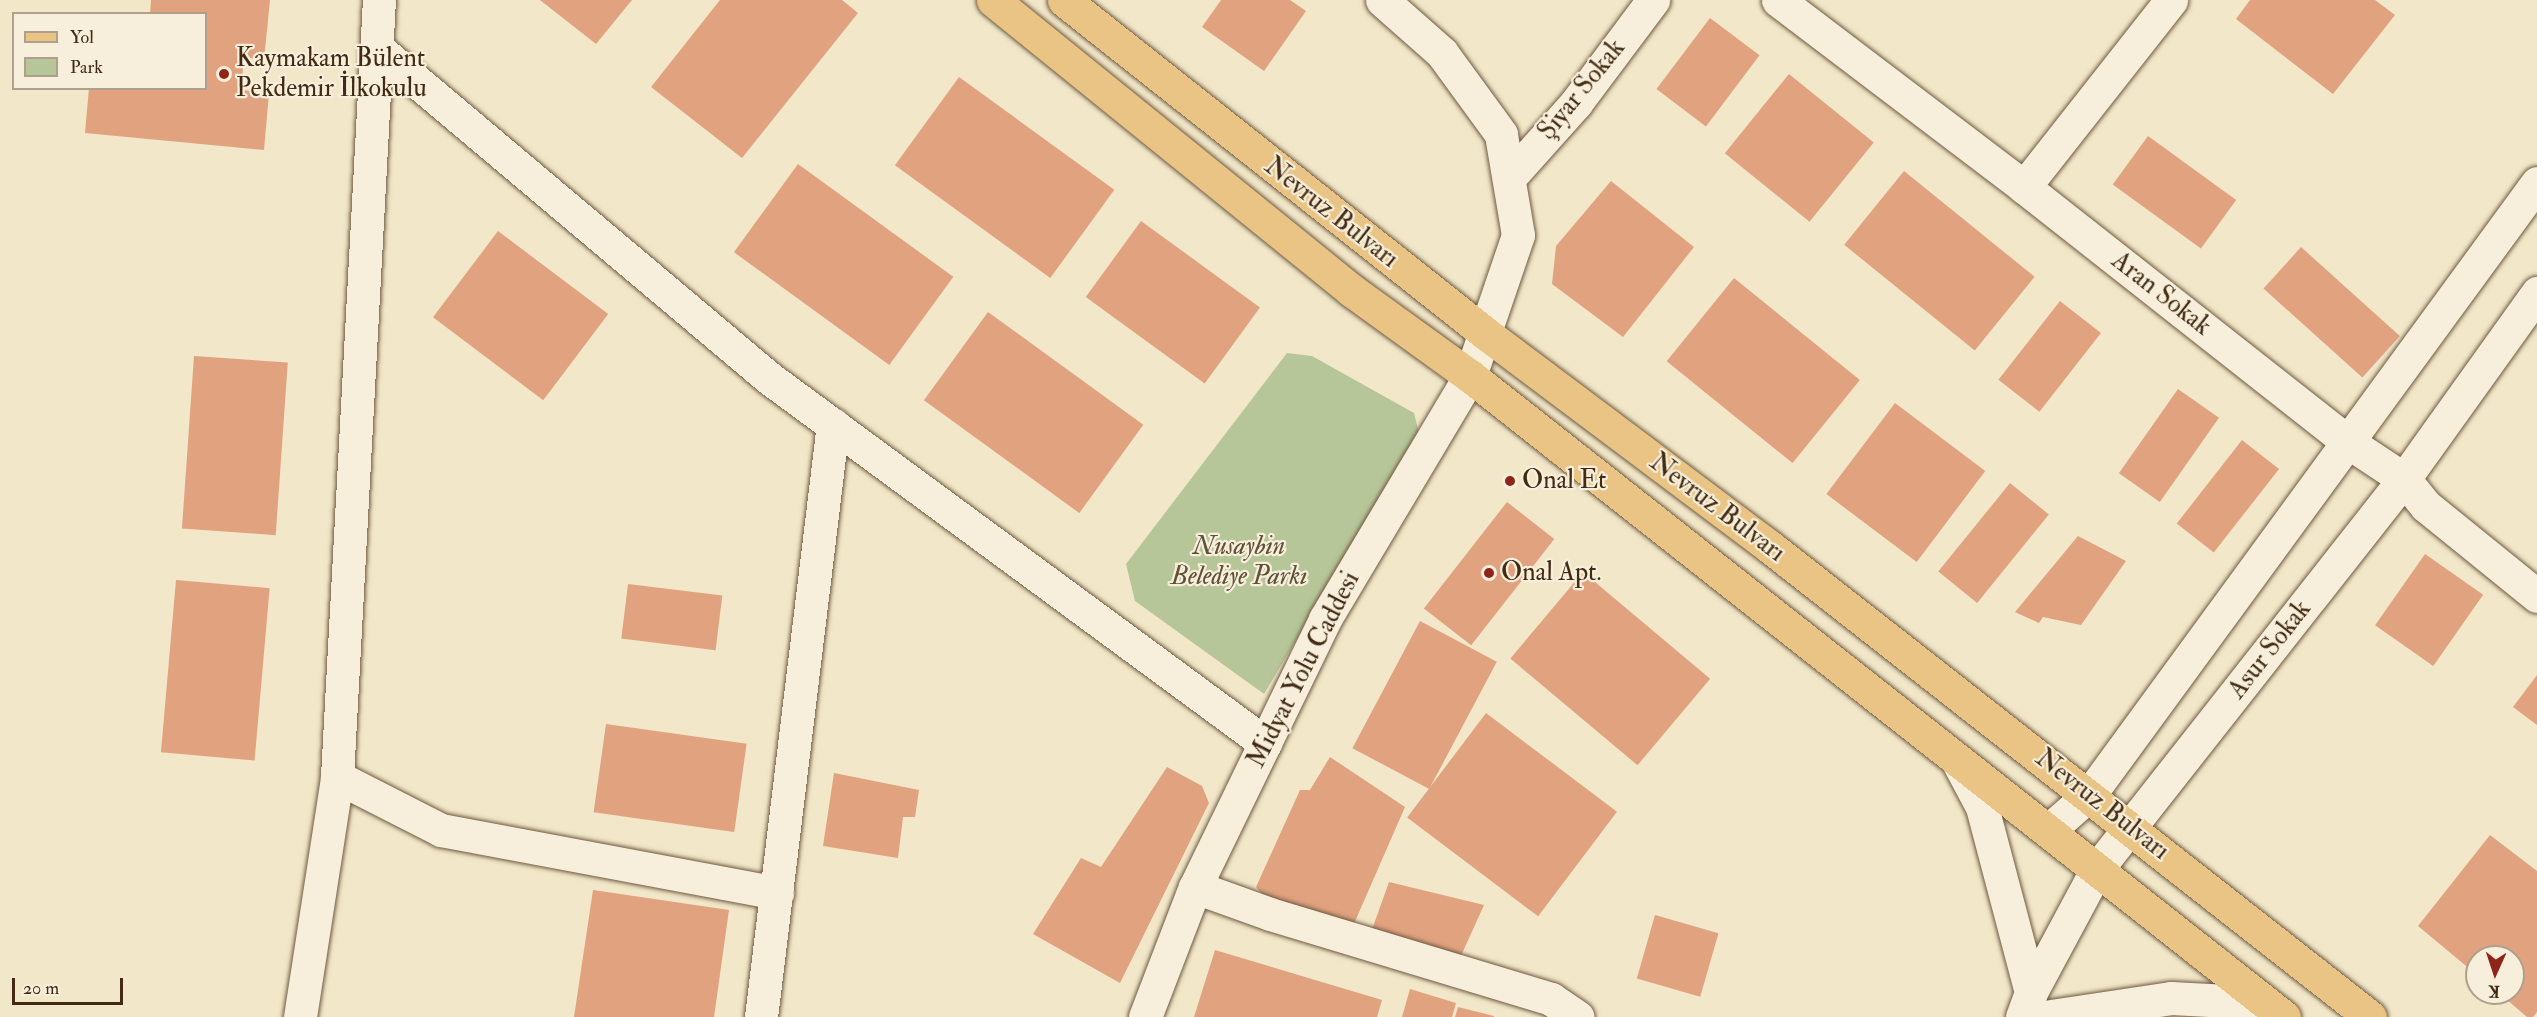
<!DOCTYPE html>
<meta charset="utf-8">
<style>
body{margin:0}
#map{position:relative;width:2537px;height:1017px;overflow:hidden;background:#f2e7c8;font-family:"IM FELL Double Pica",serif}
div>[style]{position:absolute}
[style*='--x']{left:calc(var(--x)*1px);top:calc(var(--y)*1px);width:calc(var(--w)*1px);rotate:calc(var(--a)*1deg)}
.green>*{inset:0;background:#b7c699}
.building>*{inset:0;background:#e1a27f;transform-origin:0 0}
.roads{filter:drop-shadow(0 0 2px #6e5941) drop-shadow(0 0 2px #6e5941)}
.minor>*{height:33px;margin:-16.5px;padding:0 16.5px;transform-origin:16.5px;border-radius:16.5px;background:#f7efdb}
.major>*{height:33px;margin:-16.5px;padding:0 16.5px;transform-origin:16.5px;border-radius:16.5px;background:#e9c484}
.dots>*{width:16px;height:16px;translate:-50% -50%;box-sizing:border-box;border:3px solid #f7efdb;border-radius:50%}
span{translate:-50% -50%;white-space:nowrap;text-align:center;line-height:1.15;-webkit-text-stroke:4.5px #f7efdb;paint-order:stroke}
.poi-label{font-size:26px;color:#422a14}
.left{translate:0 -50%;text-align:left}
.street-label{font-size:26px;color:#422a14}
.park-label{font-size:26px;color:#5f5135;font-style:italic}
.legend{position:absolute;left:12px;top:12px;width:195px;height:78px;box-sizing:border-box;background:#f7efdb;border:2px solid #afa08b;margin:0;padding:8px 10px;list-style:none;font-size:18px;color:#422a14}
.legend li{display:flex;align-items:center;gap:12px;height:30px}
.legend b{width:30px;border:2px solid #afa08b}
.north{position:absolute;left:2465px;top:945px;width:60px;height:60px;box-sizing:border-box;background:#f7efdb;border:2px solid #afa08b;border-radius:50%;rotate:183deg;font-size:16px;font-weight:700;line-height:24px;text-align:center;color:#422a14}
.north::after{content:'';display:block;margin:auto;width:21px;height:27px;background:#8f2418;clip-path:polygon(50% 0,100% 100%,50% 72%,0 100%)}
.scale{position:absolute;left:12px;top:978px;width:111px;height:27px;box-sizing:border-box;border:3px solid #422a14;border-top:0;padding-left:8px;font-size:18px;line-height:21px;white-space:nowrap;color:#422a14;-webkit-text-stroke:4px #f7efdb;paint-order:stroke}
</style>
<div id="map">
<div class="green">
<div style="clip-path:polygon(1287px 353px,1312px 356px,1414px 413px,1419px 433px,1264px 694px,1135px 601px,1126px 564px)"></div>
</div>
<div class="building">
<div style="clip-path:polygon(151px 0,270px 0,264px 60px,244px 57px,241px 90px,269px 93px,264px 150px,85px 133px,89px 88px,206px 88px,206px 14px,150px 14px)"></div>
<div style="clip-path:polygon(540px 0,632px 0,596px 44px)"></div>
<div style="clip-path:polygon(720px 0,842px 0,858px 13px,742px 158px,651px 87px)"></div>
<div style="clip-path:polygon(1221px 0,1290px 0,1306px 11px,1264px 71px,1202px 27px)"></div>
<div style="clip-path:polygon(2250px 0,2375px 0,2395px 15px,2333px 94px,2236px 19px)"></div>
<div style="left:1710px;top:18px;width:62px;height:89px;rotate:37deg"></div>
<div style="left:1789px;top:74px;width:109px;height:102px;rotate:39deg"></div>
<div style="left:959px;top:77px;width:192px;height:109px;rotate:36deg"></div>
<div style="left:2148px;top:136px;width:109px;height:60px;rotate:36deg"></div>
<div style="left:798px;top:164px;width:192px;height:109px;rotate:36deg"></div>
<div style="left:1904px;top:171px;width:168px;height:95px;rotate:39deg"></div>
<div style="clip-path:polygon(1611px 181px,1694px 247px,1623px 337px,1552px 284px,1556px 246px)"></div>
<div style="left:1141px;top:221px;width:147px;height:94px;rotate:36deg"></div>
<div style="left:498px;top:231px;width:138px;height:108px;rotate:37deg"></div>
<div style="left:2301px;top:247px;width:133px;height:56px;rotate:42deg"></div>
<div style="left:1734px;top:278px;width:162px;height:107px;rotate:39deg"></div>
<div style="left:2060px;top:301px;width:52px;height:100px;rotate:38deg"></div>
<div style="left:988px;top:312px;width:192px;height:109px;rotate:36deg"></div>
<div style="left:194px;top:356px;width:94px;height:173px;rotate:4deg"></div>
<div style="left:2178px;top:389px;width:50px;height:103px;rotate:35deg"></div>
<div style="left:1895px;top:403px;width:113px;height:114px;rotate:37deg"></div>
<div style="left:2242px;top:440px;width:47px;height:106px;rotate:38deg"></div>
<div style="left:2010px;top:483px;width:50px;height:114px;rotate:39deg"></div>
<div style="left:1507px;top:502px;width:60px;height:135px;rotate:38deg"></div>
<div style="clip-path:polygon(2078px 536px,2126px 561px,2081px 625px,2043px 617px,2039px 623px,2015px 612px)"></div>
<div style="left:2425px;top:554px;width:71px;height:87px;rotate:35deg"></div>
<div style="left:1583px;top:572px;width:166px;height:113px;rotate:40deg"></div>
<div style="left:176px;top:580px;width:94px;height:173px;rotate:5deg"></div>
<div style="left:628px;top:584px;width:95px;height:55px;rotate:7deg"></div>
<div style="left:1420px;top:621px;width:87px;height:144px;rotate:28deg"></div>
<div style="clip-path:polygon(2537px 675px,2537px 725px,2513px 707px)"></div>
<div style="left:1486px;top:713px;width:164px;height:131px;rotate:37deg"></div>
<div style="left:606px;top:724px;width:142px;height:89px;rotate:8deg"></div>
<div style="clip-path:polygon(1330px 757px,1405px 807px,1353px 926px,1268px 901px,1256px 887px,1300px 790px,1310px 790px)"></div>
<div style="clip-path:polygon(1167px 767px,1202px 786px,1209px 803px,1120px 983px,1033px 934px,1081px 858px,1101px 867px)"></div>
<div style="clip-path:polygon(834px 773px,919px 790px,915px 817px,903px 817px,898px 858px,823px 846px)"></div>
<div style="clip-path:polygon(2490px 835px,2537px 871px,2537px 1012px,2533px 1017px,2527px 1017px,2499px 993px,2513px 993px,2513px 957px,2477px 957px,2477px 975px,2418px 926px)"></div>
<div style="clip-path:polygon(1389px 882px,1484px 905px,1460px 958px,1369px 938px)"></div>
<div style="clip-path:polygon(593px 890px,729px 910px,714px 1017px,574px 1017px)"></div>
<div style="left:1655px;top:915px;width:66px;height:66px;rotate:16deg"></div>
<div style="clip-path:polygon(1215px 950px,1382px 1000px,1377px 1017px,1194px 1017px)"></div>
<div style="clip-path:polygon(1410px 989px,1456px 1003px,1452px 1017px,1402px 1017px)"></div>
<div style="clip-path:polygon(1458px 1007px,1494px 1016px,1494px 1017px,1455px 1017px)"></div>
</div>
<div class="roads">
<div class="minor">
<div style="--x:1778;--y:0;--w:309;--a:37.2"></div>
<div style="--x:2024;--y:187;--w:412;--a:38.2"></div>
<div style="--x:2348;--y:442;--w:67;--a:33.5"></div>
<div style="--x:2404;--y:479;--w:35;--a:51"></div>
<div style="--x:2426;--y:506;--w:143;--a:39"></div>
<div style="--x:377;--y:48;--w:512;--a:40.09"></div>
<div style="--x:769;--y:378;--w:616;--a:36.35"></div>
<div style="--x:1509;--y:178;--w:101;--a:-48.2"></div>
<div style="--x:1576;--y:103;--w:129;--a:-53.2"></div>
<div style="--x:2024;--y:187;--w:238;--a:-51.8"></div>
<div style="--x:1957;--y:760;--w:53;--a:62"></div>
<div style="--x:1982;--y:807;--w:191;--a:75.2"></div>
<div style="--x:337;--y:777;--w:117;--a:27"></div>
<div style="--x:441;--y:830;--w:342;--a:10.6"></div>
<div style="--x:2048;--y:831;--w:56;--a:-41.4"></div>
<div style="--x:2090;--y:794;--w:757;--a:-53.81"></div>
<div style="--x:1195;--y:887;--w:80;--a:19.8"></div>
<div style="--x:1270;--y:914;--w:294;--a:16.8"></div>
<div style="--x:1551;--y:999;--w:32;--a:34"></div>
<div style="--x:300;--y:1017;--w:243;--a:-81.2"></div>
<div style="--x:337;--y:777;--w:778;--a:-86.91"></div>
<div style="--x:761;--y:1017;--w:597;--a:-83.08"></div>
<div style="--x:1145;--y:1017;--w:139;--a:-69"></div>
<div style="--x:1195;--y:887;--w:298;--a:-64.1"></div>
<div style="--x:1325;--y:619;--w:283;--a:-59.2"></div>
<div style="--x:1470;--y:376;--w:149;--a:-71.2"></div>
<div style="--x:1518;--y:235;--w:102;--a:-99.6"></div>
<div style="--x:1501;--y:134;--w:100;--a:-126.1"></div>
<div style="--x:1442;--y:53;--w:80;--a:-138.5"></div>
<div style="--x:2022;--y:1017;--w:27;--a:-70"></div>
<div style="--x:2031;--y:992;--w:140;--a:-61.8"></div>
<div style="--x:2097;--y:869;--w:496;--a:-51.8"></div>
<div style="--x:2404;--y:479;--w:229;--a:-54.4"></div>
<div style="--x:2044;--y:1017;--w:128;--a:-8.5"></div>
<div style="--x:2171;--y:998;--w:95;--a:3"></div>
</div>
<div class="major">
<div style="--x:993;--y:0;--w:461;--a:39"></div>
<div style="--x:1351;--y:290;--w:147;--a:35.9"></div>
<div style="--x:1470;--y:376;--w:1036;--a:38.22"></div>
<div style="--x:1064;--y:0;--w:537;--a:38.34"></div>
<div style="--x:1485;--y:333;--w:356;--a:36.9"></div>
<div style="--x:1770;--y:547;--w:762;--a:38.07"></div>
</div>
</div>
<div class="dots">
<div style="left:224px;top:74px;background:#8f2418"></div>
<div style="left:1510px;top:481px;background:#8f2418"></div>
<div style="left:1489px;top:573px;background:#8f2418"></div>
</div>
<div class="poi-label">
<span class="left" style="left:236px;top:74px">Kaymakam Bülent<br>Pekdemir İlkokulu</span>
<span class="left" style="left:1522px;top:481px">Onal Et</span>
<span class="left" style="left:1501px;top:573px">Onal Apt.</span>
</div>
<div class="street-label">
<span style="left:1582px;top:90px;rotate:-51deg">Şiyar Sokak</span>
<span style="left:1331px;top:213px;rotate:38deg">Nevruz Bulvarı</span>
<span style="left:2161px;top:294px;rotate:38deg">Aran Sokak</span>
<span style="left:1717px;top:508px;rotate:37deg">Nevruz Bulvarı</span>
<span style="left:2270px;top:650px;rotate:-52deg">Asur Sokak</span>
<span style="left:1304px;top:670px;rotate:-63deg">Midyat Yolu Caddesi</span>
<span style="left:2102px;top:805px;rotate:38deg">Nevruz Bulvarı</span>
</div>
<div class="park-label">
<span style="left:1239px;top:562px">Nusaybin<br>Belediye Parkı</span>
</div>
<ul class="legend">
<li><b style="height:8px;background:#e9c484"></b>Yol</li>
<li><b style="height:16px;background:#b7c699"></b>Park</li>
</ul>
<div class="north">K</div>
<div class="scale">20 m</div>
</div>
